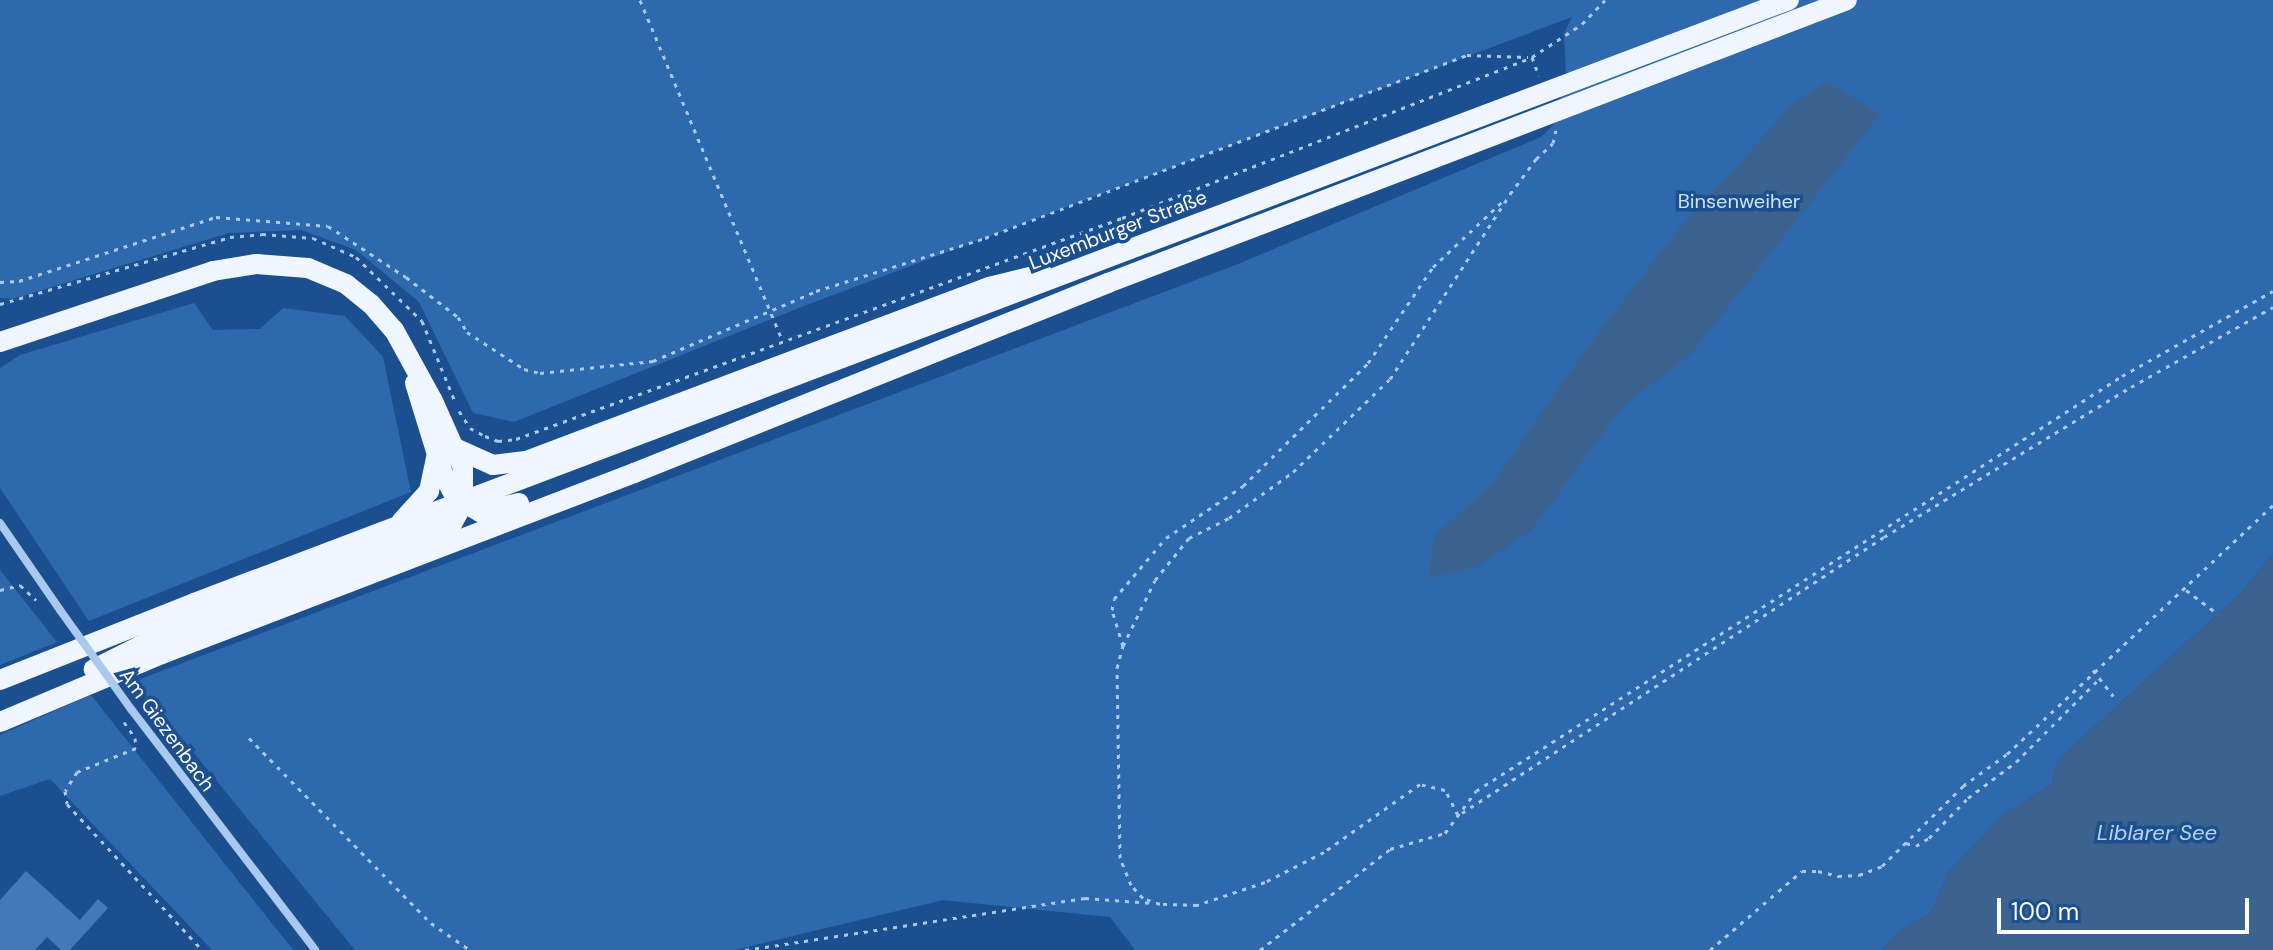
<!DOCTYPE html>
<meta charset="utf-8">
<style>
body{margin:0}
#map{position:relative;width:2273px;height:950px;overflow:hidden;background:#1b4f8f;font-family:"DM Sans",sans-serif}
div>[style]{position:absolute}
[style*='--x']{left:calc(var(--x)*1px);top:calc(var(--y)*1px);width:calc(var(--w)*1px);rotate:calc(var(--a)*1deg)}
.green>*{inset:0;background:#2e69ad}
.water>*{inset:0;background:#3c6290}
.building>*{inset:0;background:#4478b7}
.path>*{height:3px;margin-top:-1.5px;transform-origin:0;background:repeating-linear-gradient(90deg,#a9c9ee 0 4px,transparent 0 10px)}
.street>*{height:8px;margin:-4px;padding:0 4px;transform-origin:4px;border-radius:4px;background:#a9c9ee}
.primary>*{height:20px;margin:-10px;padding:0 10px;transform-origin:10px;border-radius:10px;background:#f0f6ff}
.street-bridge>*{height:8px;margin:-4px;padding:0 4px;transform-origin:4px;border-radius:4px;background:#a9c9ee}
span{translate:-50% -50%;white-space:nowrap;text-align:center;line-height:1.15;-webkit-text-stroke:7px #1b4f8f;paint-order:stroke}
.park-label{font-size:20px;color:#cfe3fa}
.street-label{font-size:20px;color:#fff}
.water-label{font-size:22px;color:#b5d3f5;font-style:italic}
.scale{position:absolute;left:1997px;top:898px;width:252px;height:36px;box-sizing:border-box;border:4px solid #fff;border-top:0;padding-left:10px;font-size:24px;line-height:28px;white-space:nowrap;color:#fff;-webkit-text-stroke:6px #1b4f8f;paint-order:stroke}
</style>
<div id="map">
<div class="green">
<div style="clip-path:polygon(0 0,2273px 0,2273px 554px,2242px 592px,2058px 760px,2052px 784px,2004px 814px,1949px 872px,1931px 912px,1896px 934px,1882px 950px,1135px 950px,1110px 917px,943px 900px,735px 950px,355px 950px,135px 681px,1238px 264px,1541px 137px,1553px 125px,1566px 77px,1564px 33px,1572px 17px,804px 306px,514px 422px,473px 413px,419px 302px,356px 250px,301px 230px,229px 233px,12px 299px,0 298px)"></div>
<div style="clip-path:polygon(194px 303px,213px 330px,260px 329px,283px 308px,345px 316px,383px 357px,411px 492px,89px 621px,0 488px,0 368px,20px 355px)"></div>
<div style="clip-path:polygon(0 570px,57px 642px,0 665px)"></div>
<div style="clip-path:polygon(91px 695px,282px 936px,294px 950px,212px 950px,50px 779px,0 796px,0 735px)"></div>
</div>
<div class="water">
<div style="clip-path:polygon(1827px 82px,1880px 114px,1691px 354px,1622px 407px,1531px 531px,1476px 567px,1429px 578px,1434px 536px,1492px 484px,1586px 349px,1677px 231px,1793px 104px)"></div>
<div style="clip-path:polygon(2273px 554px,2273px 950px,1882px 950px,1896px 934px,1931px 912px,1949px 872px,2004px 814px,2052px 784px,2058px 760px,2242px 592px)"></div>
</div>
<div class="building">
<div style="clip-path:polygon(26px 871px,80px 920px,98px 899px,108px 908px,70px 950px,61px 950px,47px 937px,35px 950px,0 950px,0 900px)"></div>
</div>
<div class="path">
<div style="--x:640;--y:0;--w:368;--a:67.3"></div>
<div style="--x:1532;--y:57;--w:20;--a:70"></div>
<div style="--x:0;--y:282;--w:19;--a:-3"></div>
<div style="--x:19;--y:281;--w:207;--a:-18"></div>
<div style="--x:216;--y:217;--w:112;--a:4.6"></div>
<div style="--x:328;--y:226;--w:93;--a:33.2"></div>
<div style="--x:406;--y:277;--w:66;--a:37.6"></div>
<div style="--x:458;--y:317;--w:17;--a:59"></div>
<div style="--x:467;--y:332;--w:68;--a:33"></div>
<div style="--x:524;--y:369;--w:16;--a:14"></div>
<div style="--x:540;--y:373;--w:114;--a:-6.1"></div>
<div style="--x:653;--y:361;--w:177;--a:-23.2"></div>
<div style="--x:816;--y:291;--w:177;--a:-17.4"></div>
<div style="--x:985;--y:238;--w:516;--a:-20.79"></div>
<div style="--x:1467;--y:55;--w:61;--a:1.9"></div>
<div style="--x:0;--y:304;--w:240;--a:-16.2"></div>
<div style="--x:230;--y:237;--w:32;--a:-5"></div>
<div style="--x:262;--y:234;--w:51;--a:4.5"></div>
<div style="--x:313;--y:238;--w:47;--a:23.8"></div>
<div style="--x:356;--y:257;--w:92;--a:44.1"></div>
<div style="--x:422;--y:321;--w:90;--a:67.7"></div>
<div style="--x:459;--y:411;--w:20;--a:57"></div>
<div style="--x:470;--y:428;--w:17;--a:28"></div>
<div style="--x:485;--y:436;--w:14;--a:21"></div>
<div style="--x:498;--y:441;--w:18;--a:-6"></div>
<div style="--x:516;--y:439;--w:645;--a:-20.04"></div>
<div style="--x:1122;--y:218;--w:440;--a:-21.4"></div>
<div style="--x:1532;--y:57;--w:60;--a:-33.4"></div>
<div style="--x:1582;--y:24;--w:33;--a:-46"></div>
<div style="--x:0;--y:590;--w:21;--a:-14"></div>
<div style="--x:20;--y:585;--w:22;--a:43"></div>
<div style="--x:2186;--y:590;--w:40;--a:37"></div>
<div style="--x:1123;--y:646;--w:38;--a:-107"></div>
<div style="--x:1112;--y:610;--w:11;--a:-80"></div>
<div style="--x:1114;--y:599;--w:80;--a:-49.6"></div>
<div style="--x:1166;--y:538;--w:93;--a:-34"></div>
<div style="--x:1243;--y:486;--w:175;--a:-44.5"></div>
<div style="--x:1368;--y:363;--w:116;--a:-55.9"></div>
<div style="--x:1433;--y:267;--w:99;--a:-43.4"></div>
<div style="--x:2093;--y:670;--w:33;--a:52"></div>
<div style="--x:124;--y:722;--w:19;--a:55"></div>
<div style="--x:135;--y:738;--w:10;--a:84"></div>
<div style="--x:136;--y:748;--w:64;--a:157.9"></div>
<div style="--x:77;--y:772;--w:22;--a:122"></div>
<div style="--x:65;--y:791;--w:13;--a:81"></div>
<div style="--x:67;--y:804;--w:199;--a:47.2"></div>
<div style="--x:249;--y:738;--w:260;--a:45.5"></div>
<div style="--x:431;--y:923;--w:47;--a:34.7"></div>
<div style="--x:1462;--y:813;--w:504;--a:-33.19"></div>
<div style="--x:1884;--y:537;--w:289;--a:-31.3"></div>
<div style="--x:2131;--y:387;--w:163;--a:-29.4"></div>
<div style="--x:1458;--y:815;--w:28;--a:-117"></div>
<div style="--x:1445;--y:790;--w:26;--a:-167"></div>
<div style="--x:1420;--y:784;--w:118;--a:144.7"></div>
<div style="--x:1324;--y:852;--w:66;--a:153"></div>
<div style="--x:1265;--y:882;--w:72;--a:161.3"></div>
<div style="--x:1197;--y:905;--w:37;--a:-178"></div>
<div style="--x:1160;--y:904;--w:18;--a:-161"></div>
<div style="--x:1143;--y:898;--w:18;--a:-133"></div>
<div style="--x:1131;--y:885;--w:29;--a:-112"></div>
<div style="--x:1120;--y:858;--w:190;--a:-90.9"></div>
<div style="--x:1117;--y:668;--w:23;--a:-75"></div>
<div style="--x:1123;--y:646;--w:73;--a:-64.1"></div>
<div style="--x:1155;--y:580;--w:54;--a:-51"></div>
<div style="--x:1189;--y:538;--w:45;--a:-26.6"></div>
<div style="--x:1229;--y:518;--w:79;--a:-35.7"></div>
<div style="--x:1293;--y:472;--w:134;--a:-43.8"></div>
<div style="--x:1390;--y:379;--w:221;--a:-57"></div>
<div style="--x:1510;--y:194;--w:44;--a:-53.4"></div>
<div style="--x:1536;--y:159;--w:23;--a:-43"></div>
<div style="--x:1553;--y:143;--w:13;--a:-77"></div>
<div style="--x:1906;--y:843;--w:10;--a:17"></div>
<div style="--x:1916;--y:846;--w:15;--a:-32"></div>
<div style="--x:1929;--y:838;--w:56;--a:-45.7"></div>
<div style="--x:1968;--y:798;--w:60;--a:-36.9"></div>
<div style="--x:2016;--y:762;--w:117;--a:-45"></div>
<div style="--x:745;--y:950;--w:344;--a:-8.7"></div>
<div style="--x:1085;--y:898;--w:68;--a:4.2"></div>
<div style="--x:1260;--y:950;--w:165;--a:-37.8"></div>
<div style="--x:1390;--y:849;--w:57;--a:-16.2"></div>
<div style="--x:1445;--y:833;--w:52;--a:-53.6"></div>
<div style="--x:1476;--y:791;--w:768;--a:-32.72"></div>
<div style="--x:2122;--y:376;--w:173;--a:-29.4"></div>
<div style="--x:1710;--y:950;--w:121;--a:-40.7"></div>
<div style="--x:1802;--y:871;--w:16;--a:0"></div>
<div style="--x:1818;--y:871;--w:21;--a:14"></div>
<div style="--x:1838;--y:876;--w:21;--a:-3"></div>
<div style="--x:1859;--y:875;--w:25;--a:-21"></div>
<div style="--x:1882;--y:866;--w:114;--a:-44.6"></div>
<div style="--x:1963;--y:786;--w:54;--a:-36"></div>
<div style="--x:2007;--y:754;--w:364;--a:-43.1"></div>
</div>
<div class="street">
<div style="--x:0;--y:523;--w:106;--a:55.4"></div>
<div style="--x:131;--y:709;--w:303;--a:52.6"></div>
</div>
<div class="primary">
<div style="--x:0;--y:342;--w:225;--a:-18.4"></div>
<div style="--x:213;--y:271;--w:44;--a:-9.2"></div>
<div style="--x:256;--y:264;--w:52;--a:4.4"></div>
<div style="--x:308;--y:268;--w:41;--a:22.8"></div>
<div style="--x:346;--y:284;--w:32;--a:39"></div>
<div style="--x:371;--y:304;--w:35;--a:49"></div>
<div style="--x:394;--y:330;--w:81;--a:61.2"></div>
<div style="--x:433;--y:401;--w:73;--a:65.9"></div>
<div style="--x:463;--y:468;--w:36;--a:90"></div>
<div style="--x:463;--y:504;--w:23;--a:119"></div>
<div style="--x:452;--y:524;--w:315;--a:159"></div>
<div style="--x:158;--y:637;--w:72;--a:153.4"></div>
<div style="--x:415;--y:383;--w:95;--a:72.9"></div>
<div style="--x:443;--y:474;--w:27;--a:62"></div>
<div style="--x:456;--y:498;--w:28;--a:30"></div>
<div style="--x:480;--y:512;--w:40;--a:-13"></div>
<div style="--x:457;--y:449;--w:39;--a:24"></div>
<div style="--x:493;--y:465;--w:33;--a:-7"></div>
<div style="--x:526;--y:461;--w:495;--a:-20.6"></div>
<div style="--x:989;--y:287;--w:55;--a:-13.8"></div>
<div style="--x:401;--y:522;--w:42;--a:-47.9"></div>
<div style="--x:429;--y:491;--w:34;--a:-78"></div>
<div style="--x:0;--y:680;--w:209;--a:-21.6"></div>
<div style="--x:194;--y:603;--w:1705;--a:-20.71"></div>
<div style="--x:0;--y:722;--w:176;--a:-22.8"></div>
<div style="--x:162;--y:654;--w:506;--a:-20.98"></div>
<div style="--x:634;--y:473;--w:511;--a:-21.84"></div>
<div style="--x:1108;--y:283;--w:791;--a:-20.95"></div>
</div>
<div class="street-bridge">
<div style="--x:60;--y:610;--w:122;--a:54.4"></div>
</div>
<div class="park-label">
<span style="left:1739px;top:201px">Binsenweiher</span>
</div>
<div class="street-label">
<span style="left:1118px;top:230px;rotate:-21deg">Luxemburger Straße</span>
<span style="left:167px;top:730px;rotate:54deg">Am Giezenbach</span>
</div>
<div class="water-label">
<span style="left:2157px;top:833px">Liblarer See</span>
</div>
<div class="scale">100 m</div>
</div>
